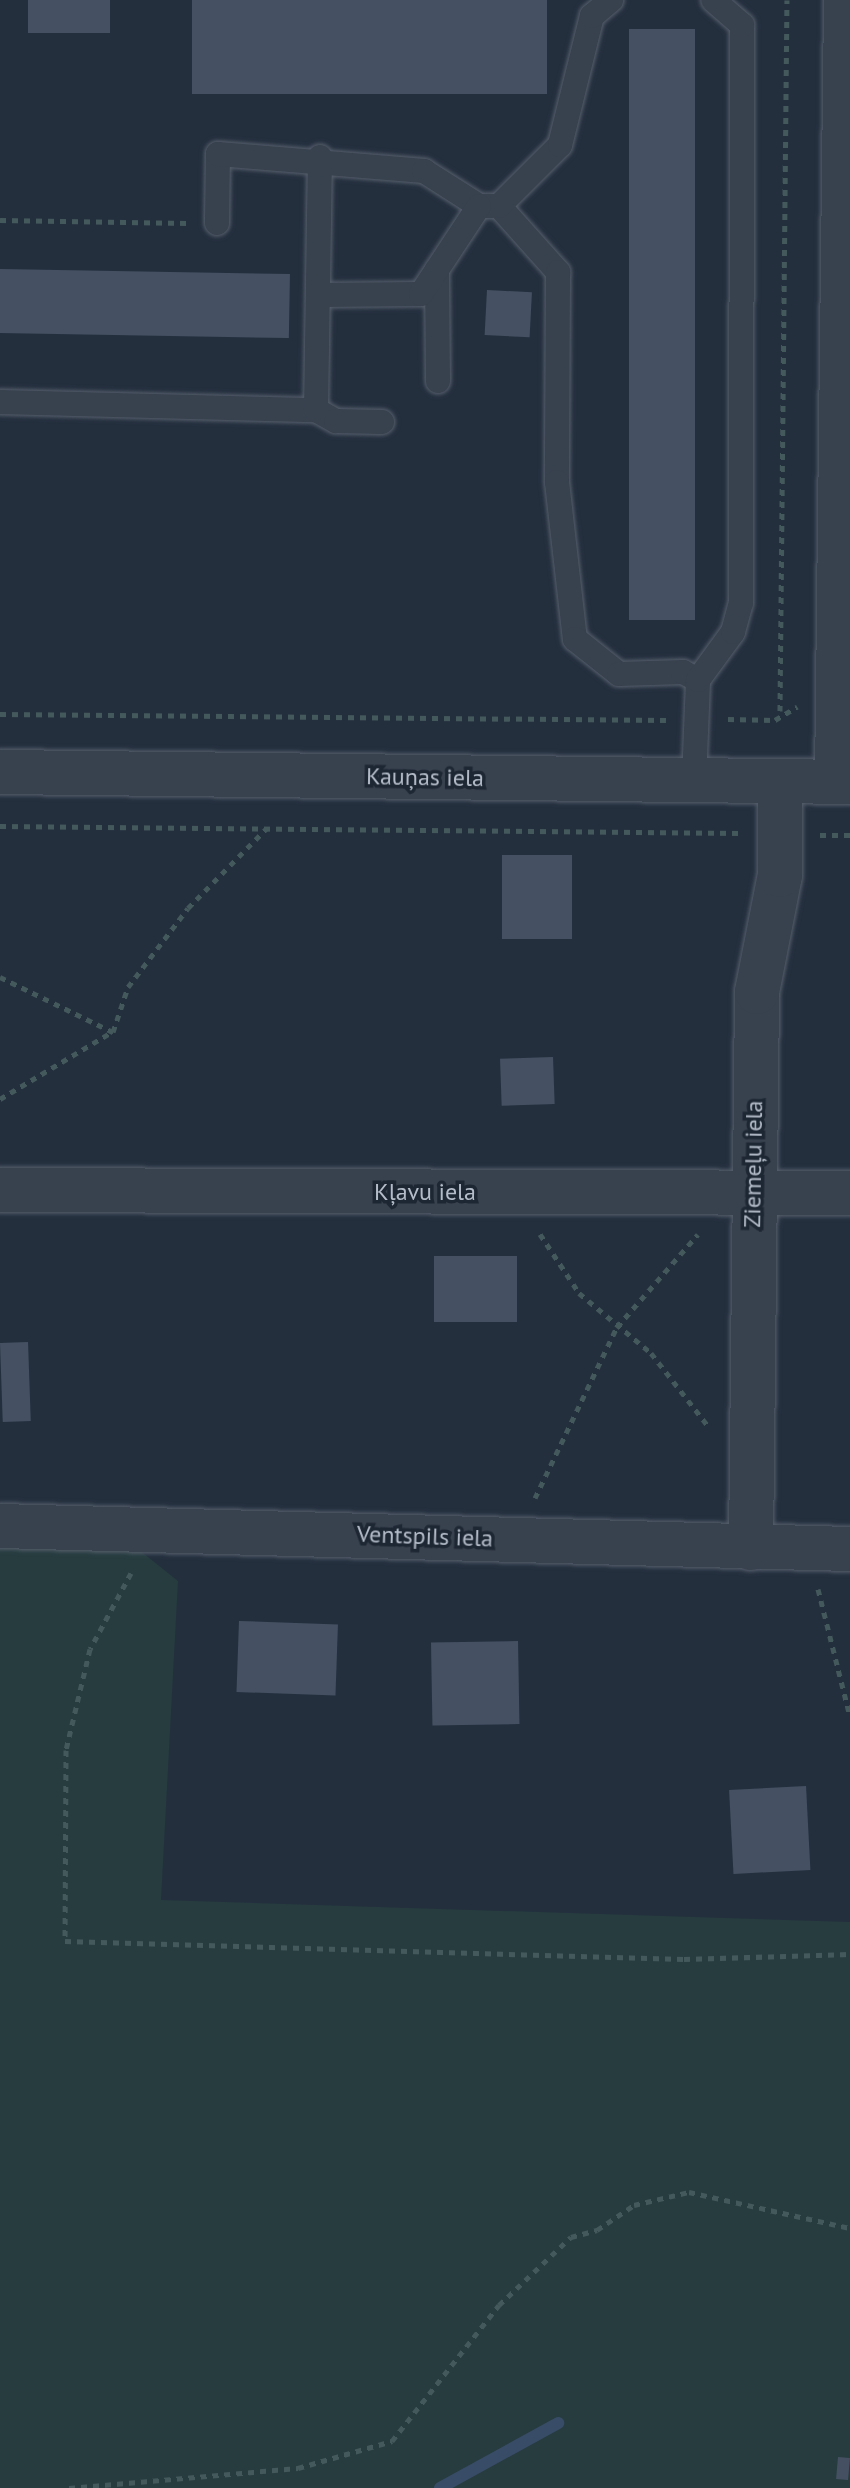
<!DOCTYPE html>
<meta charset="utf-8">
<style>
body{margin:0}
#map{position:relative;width:850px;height:2488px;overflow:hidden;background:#242f3e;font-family:"PT Sans",sans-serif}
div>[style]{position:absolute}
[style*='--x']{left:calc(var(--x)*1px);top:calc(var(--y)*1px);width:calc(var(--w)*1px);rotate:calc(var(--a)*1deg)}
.green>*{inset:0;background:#263c3f}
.stream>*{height:12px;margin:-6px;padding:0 6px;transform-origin:6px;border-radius:6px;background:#394c67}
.building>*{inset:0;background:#455162;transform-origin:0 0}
.path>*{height:5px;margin-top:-2.5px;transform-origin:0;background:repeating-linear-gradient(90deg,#44595c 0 6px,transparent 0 12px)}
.roads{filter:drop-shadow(0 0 2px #565f6c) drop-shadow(0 0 2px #565f6c)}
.service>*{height:24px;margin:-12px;padding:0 12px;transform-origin:12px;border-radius:12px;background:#38414e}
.minor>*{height:44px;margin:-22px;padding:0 22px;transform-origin:22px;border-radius:22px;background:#38414e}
.tertiary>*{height:44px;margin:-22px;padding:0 22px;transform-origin:22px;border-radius:22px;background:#38414e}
span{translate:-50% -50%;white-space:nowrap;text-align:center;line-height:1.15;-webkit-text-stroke:7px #1d2633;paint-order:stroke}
.street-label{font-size:24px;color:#b4bcc9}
</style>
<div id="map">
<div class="green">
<div style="clip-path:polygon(0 1545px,133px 1545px,178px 1581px,161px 1900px,850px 1922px,850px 2488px,0 2488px)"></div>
</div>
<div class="stream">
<div style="--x:440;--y:2488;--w:135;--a:-28.8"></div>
</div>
<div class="building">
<div style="left:28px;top:0;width:82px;height:33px"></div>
<div style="left:192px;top:0;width:355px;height:94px"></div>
<div style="left:629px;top:29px;width:66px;height:591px"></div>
<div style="left:0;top:269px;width:290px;height:64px;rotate:1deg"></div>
<div style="left:487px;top:290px;width:45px;height:45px;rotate:3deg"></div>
<div style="left:502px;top:855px;width:70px;height:84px"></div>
<div style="left:553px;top:1057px;width:47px;height:53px;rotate:88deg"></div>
<div style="left:434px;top:1256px;width:83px;height:66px"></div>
<div style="left:28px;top:1342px;width:79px;height:28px;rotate:88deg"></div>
<div style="left:239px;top:1621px;width:99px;height:71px;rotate:2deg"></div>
<div style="left:518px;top:1641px;width:83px;height:87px;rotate:89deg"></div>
<div style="left:806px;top:1786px;width:84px;height:77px;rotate:87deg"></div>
<div style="left:838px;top:2457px;width:12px;height:22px;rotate:5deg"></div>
</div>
<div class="path">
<div style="--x:0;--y:220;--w:187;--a:0.9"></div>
<div style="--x:780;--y:711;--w:711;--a:-89.44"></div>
<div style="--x:0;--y:714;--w:666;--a:0.52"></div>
<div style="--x:728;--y:719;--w:47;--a:1.2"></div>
<div style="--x:775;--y:720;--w:26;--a:-31"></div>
<div style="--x:0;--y:826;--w:739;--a:0.54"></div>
<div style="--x:820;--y:835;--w:30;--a:0"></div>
<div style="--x:0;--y:977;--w:126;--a:26"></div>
<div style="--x:113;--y:1032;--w:47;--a:-71.6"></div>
<div style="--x:128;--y:987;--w:99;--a:-52.8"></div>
<div style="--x:188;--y:908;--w:112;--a:-45.4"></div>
<div style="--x:0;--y:1099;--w:131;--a:-30.9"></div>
<div style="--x:540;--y:1234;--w:71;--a:56.5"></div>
<div style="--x:579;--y:1293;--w:94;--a:39.8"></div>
<div style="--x:651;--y:1353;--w:93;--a:52"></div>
<div style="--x:535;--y:1498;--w:190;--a:-64.4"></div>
<div style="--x:617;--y:1327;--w:123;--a:-48.9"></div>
<div style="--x:131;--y:1573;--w:86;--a:118.3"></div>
<div style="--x:90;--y:1649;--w:104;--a:103.4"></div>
<div style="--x:66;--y:1750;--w:191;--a:90.3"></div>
<div style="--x:65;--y:1941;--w:619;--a:1.67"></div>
<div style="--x:684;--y:1959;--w:166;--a:-1.7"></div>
<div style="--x:818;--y:1589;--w:131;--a:75.9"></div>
<div style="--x:69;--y:2488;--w:230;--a:-5"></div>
<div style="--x:298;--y:2468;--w:98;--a:-16"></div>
<div style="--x:392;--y:2441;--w:173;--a:-51.8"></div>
<div style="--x:499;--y:2305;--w:99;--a:-43.4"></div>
<div style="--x:571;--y:2237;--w:27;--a:-15"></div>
<div style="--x:597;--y:2230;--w:45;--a:-34"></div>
<div style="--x:634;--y:2205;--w:57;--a:-13.3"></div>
<div style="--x:689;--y:2192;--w:165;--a:12.6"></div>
</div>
<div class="roads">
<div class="service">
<div style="--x:499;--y:206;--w:89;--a:48.2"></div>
<div style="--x:558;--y:272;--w:210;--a:90.3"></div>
<div style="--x:557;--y:482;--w:158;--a:83.5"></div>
<div style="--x:575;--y:639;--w:56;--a:38.5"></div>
<div style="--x:619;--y:674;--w:64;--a:-1.8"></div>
<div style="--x:683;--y:672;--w:17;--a:28"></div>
<div style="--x:217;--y:223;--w:69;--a:-89.2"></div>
<div style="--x:218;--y:154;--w:207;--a:4.7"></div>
<div style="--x:424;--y:171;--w:65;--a:32.5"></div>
<div style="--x:479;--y:206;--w:20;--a:0"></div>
<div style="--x:499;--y:206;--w:86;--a:-45"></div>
<div style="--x:560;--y:145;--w:133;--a:-76.1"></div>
<div style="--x:592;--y:16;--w:25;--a:-40"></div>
<div style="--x:437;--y:270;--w:111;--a:89.5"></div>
<div style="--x:319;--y:295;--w:102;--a:-0.6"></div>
<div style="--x:421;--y:294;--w:105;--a:-56.6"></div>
<div style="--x:0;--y:402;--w:316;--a:1.5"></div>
<div style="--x:316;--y:410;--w:23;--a:29"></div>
<div style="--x:336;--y:421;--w:46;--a:1.2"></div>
<div style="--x:316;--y:410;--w:253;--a:-89.1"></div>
<div style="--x:694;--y:781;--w:101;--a:-87.7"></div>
<div style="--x:698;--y:680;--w:59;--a:-53.9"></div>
<div style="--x:733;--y:632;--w:30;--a:-75"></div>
<div style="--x:741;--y:603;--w:578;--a:-89.9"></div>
<div style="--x:742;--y:25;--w:38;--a:-139"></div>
</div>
<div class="minor">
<div style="--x:837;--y:782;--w:782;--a:-89.34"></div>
<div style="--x:0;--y:1190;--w:850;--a:0.2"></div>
<div style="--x:0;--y:1526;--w:850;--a:1.55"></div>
<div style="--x:751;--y:1548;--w:556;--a:-89.38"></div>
<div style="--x:757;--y:992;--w:119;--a:-78.9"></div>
<div style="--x:780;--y:875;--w:93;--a:-90"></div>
</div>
<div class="tertiary">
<div style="--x:0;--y:772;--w:850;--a:0.67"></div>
</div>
</div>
<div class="street-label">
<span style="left:425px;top:777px;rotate:1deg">Kauņas iela</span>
<span style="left:753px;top:1164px;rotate:-89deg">Ziemeļu iela</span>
<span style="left:425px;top:1192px">Kļavu iela</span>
<span style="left:425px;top:1536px;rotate:2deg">Ventspils iela</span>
</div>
</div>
